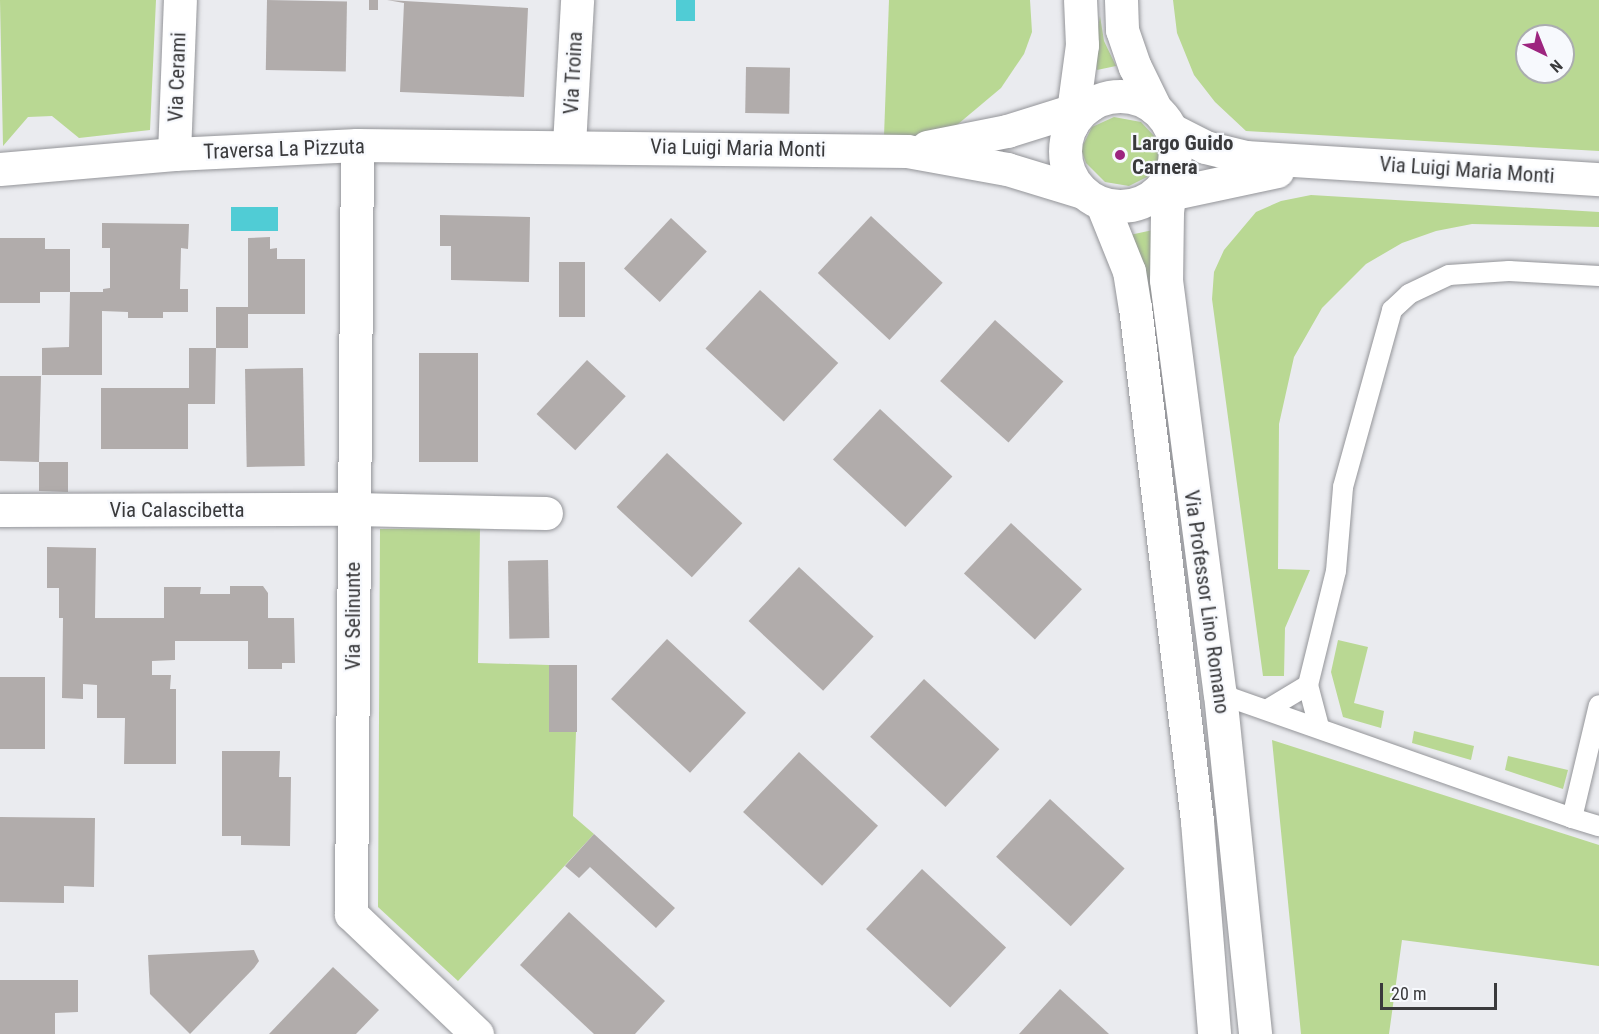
<!DOCTYPE html>
<style>
body{margin:0}
#map{position:relative;width:1599px;height:1034px;overflow:hidden;background:#eaebef;font-family:"Roboto Condensed",sans-serif}
div>[style]{position:absolute}
[style*='--x']{left:calc(var(--x)*1px);top:calc(var(--y)*1px);width:calc(var(--w)*1px);rotate:calc(var(--a)*1deg)}
.green>*{inset:0;background:#b9d893}
.water>*{inset:0;background:#50ccd5;transform-origin:0 0}
.building>*{inset:0;background:#b1acab;transform-origin:0 0}
.roads{filter:drop-shadow(0 0 2px #949599) drop-shadow(0 0 2px #949599)}
.service>*{height:20px;margin:-10px;padding:0 10px;transform-origin:10px;border-radius:10px;background:#fff}
.minor>*{height:33px;margin:-16.5px;padding:0 16.5px;transform-origin:16.5px;border-radius:16.5px;background:#fff}
.tertiary>*{height:33px;margin:-16.5px;padding:0 16.5px;transform-origin:16.5px;border-radius:16.5px;background:#fff}
.tertiary>.ring{margin:-16.5px;padding:0;box-sizing:content-box;background:none;border:33px solid #fff;border-radius:50%}
.dots>*{width:16px;height:16px;translate:-50% -50%;box-sizing:border-box;border:3px solid #f7f9fd;border-radius:50%}
span{translate:-50% -50%;white-space:nowrap;text-align:center;line-height:1.15;-webkit-text-stroke:4.5px #f7f9fd;paint-order:stroke}
.street-label{font-size:21px;color:#3a3a3c}
.poi-label{font-size:21px;color:#3a3a3c;font-weight:700}
.left{translate:0 -50%;text-align:left}
.north{position:absolute;left:1515px;top:24px;width:60px;height:60px;box-sizing:border-box;background:#f7f9fd;border:2px solid #abadb0;border-radius:50%;rotate:137deg;font-size:16px;font-weight:700;line-height:24px;text-align:center;color:#3a3a3c}
.north::after{content:'';display:block;margin:auto;width:21px;height:27px;background:#9d257f;clip-path:polygon(50% 0,100% 100%,50% 72%,0 100%)}
.scale{position:absolute;left:1380px;top:983px;width:117px;height:27px;box-sizing:border-box;border:3px solid #3a3a3c;border-top:0;padding-left:8px;font-size:18px;line-height:21px;white-space:nowrap;color:#3a3a3c;-webkit-text-stroke:4px #f7f9fd;paint-order:stroke}
</style>
<div id="map">
<div class="green">
<div style="clip-path:polygon(0 0,156px 0,150px 130px,79px 138px,52px 116px,28px 117px,3px 146px)"></div>
<div style="clip-path:polygon(889px 0,1030px 0,1032px 32px,1024px 54px,1001px 88px,945px 135px,884px 136px)"></div>
<div style="clip-path:polygon(evenodd,1173px 0,1599px 0,1599px 151px,1246px 131px,1215px 102px,1194px 75px,1177px 33px,1173px 0,1527px 36px,1563px 36px,1563px 72px,1527px 72px,1527px 36px)"></div>
<div style="clip-path:polygon(1100px 16px,1104px 41px,1116px 66px,1097px 70px,1095px 45px)"></div>
<div style="clip-path:polygon(1114px 117px,1141px 122px,1156px 138px,1159px 162px,1153px 174px,1129px 186px,1105px 182px,1086px 163px,1081px 149px,1092px 127px)"></div>
<div style="clip-path:polygon(1311px 195px,1599px 212px,1599px 227px,1472px 224px,1436px 231px,1402px 243px,1366px 264px,1322px 308px,1294px 357px,1279px 424px,1278px 569px,1310px 570px,1285px 628px,1284px 676px,1263px 676px,1212px 299px,1214px 272px,1224px 250px,1256px 212px,1281px 201px)"></div>
<div style="clip-path:polygon(1153px 230px,1157px 331px,1147px 285px,1125px 236px)"></div>
<div style="clip-path:polygon(480px 528px,478px 663px,549px 665px,549px 732px,576px 732px,573px 816px,594px 834px,458px 981px,378px 907px,380px 529px)"></div>
<div style="clip-path:polygon(1338px 640px,1368px 647px,1354px 703px,1384px 711px,1381px 728px,1343px 717px,1331px 672px)"></div>
<div style="clip-path:polygon(1414px 731px,1474px 746px,1471px 760px,1412px 743px)"></div>
<div style="clip-path:polygon(1272px 740px,1599px 845px,1599px 966px,1402px 940px,1389px 1034px,1301px 1034px)"></div>
<div style="clip-path:polygon(1508px 756px,1568px 770px,1563px 789px,1505px 770px)"></div>
</div>
<div class="water">
<div style="left:676px;top:0;width:19px;height:21px"></div>
<div style="left:231px;top:207px;width:47px;height:24px"></div>
</div>
<div class="building">
<div style="left:267px;top:0;width:80px;height:70px;rotate:1deg"></div>
<div style="left:369px;top:0;width:9px;height:10px"></div>
<div style="clip-path:polygon(387px 0,528px 8px,524px 97px,400px 92px,404px 3px)"></div>
<div style="left:746px;top:67px;width:44px;height:46px;rotate:1deg"></div>
<div style="clip-path:polygon(440px 215px,530px 217px,529px 282px,451px 280px,451px 246px,440px 246px)"></div>
<div style="left:871px;top:216px;width:98px;height:78px;rotate:43deg"></div>
<div style="left:671px;top:218px;width:49px;height:69px;rotate:43deg"></div>
<div style="clip-path:polygon(102px 223px,189px 224px,188px 249px,181px 248px,180px 289px,188px 289px,188px 312px,163px 312px,163px 318px,128px 318px,128px 312px,102px 311px,102px 375px,42px 375px,42px 348px,69px 347px,70px 292px,40px 292px,40px 303px,0 303px,0 238px,45px 238px,45px 249px,70px 249px,70px 292px,103px 292px,103px 289px,110px 288px,110px 248px,102px 248px)"></div>
<div style="clip-path:polygon(270px 237px,270px 249px,277px 248px,277px 259px,305px 259px,305px 314px,248px 314px,248px 348px,216px 348px,216px 307px,248px 307px,248px 238px)"></div>
<div style="left:559px;top:262px;width:26px;height:55px"></div>
<div style="left:760px;top:290px;width:107px;height:80px;rotate:43deg"></div>
<div style="left:995px;top:320px;width:92px;height:82px;rotate:42deg"></div>
<div style="clip-path:polygon(189px 348px,216px 348px,215px 404px,188px 404px,188px 449px,101px 449px,101px 388px,189px 388px)"></div>
<div style="left:419px;top:353px;width:59px;height:109px"></div>
<div style="left:587px;top:360px;width:53px;height:74px;rotate:43deg"></div>
<div style="left:303px;top:368px;width:98px;height:58px;rotate:89deg"></div>
<div style="clip-path:polygon(0 376px,41px 376px,39px 462px,68px 462px,68px 492px,39px 491px,39px 462px,0 461px)"></div>
<div style="left:880px;top:409px;width:99px;height:69px;rotate:43deg"></div>
<div style="left:667px;top:453px;width:103px;height:74px;rotate:43deg"></div>
<div style="left:1011px;top:523px;width:97px;height:69px;rotate:43deg"></div>
<div style="clip-path:polygon(47px 547px,96px 548px,95px 618px,164px 618px,164px 587px,201px 587px,200px 594px,230px 594px,230px 586px,263px 586px,268px 593px,268px 618px,294px 618px,295px 663px,282px 663px,282px 669px,248px 669px,248px 641px,175px 641px,175px 660px,152px 661px,152px 675px,171px 675px,170px 689px,176px 689px,176px 764px,124px 764px,125px 718px,97px 718px,97px 685px,83px 684px,83px 699px,62px 698px,63px 618px,59px 618px,59px 588px,47px 588px)"></div>
<div style="left:548px;top:560px;width:78px;height:40px;rotate:89deg"></div>
<div style="left:799px;top:567px;width:102px;height:74px;rotate:43deg"></div>
<div style="left:667px;top:639px;width:108px;height:82px;rotate:43deg"></div>
<div style="left:549px;top:665px;width:28px;height:67px"></div>
<div style="left:0;top:677px;width:45px;height:72px"></div>
<div style="left:924px;top:679px;width:103px;height:79px;rotate:43deg"></div>
<div style="clip-path:polygon(222px 751px,280px 751px,279px 777px,291px 777px,290px 846px,241px 845px,241px 836px,222px 836px)"></div>
<div style="left:799px;top:752px;width:108px;height:82px;rotate:43deg"></div>
<div style="left:1050px;top:799px;width:102px;height:79px;rotate:43deg"></div>
<div style="clip-path:polygon(0 817px,95px 818px,94px 887px,64px 886px,64px 903px,0 902px)"></div>
<div style="clip-path:polygon(594px 834px,675px 908px,656px 928px,590px 867px,579px 878px,565px 866px)"></div>
<div style="left:922px;top:869px;width:115px;height:82px;rotate:43deg"></div>
<div style="clip-path:polygon(569px 912px,665px 1001px,635px 1034px,594px 1034px,520px 965px)"></div>
<div style="clip-path:polygon(254px 950px,259px 961px,254px 968px,190px 1034px,150px 994px,148px 955px)"></div>
<div style="clip-path:polygon(333px 967px,379px 1010px,356px 1034px,269px 1034px)"></div>
<div style="clip-path:polygon(0 980px,78px 980px,78px 1012px,55px 1013px,55px 1034px,0 1034px)"></div>
<div style="clip-path:polygon(1060px 989px,1095px 1021px,1109px 1034px,1019px 1034px)"></div>
</div>
<div class="roads">
<div class="service">
<div style="--x:1308;--y:685;--w:43;--a:75.3"></div>
<div style="--x:1220;--y:694;--w:373;--a:19.4"></div>
<div style="--x:1572;--y:818;--w:116;--a:-76.6"></div>
<div style="--x:1268;--y:709;--w:47;--a:-31"></div>
<div style="--x:1308;--y:685;--w:117;--a:-76.2"></div>
<div style="--x:1336;--y:571;--w:84;--a:-85.2"></div>
<div style="--x:1343;--y:487;--w:184;--a:-74.5"></div>
<div style="--x:1392;--y:310;--w:23;--a:-43"></div>
<div style="--x:1409;--y:294;--w:44;--a:-25.4"></div>
<div style="--x:1449;--y:275;--w:60;--a:-3.8"></div>
<div style="--x:1509;--y:271;--w:90;--a:3.2"></div>
<div style="--x:1572;--y:818;--w:28;--a:17"></div>
</div>
<div class="minor">
<div style="--x:357;--y:145;--w:769;--a:90.45"></div>
<div style="--x:351;--y:914;--w:174;--a:43.6"></div>
<div style="--x:569;--y:145;--w:145;--a:-86.8"></div>
<div style="--x:174;--y:154;--w:154;--a:-87.8"></div>
<div style="--x:0;--y:510;--w:354;--a:-0.2"></div>
<div style="--x:354;--y:509;--w:192;--a:1.2"></div>
</div>
<div class="tertiary">
<div style="--x:1121;--y:0;--w:30;--a:88"></div>
<div style="--x:1122;--y:30;--w:39;--a:71"></div>
<div style="--x:1135;--y:67;--w:46;--a:64"></div>
<div class="ring" style="left:1065px;top:96px;width:77px;height:77px"></div>
<div style="--x:1071;--y:126;--w:82;--a:-82.3"></div>
<div style="--x:1082;--y:45;--w:45;--a:-92.5"></div>
<div style="--x:1172;--y:130;--w:37;--a:27"></div>
<div style="--x:1205;--y:147;--w:42;--a:13.7"></div>
<div style="--x:1246;--y:157;--w:354;--a:3.6"></div>
<div style="--x:927;--y:147;--w:82;--a:-11.3"></div>
<div style="--x:1007;--y:131;--w:87;--a:-17.4"></div>
<div style="--x:0;--y:169;--w:175;--a:-4.9"></div>
<div style="--x:174;--y:154;--w:183;--a:-2.8"></div>
<div style="--x:357;--y:145;--w:550;--a:0.63"></div>
<div style="--x:907;--y:151;--w:102;--a:10.2"></div>
<div style="--x:1007;--y:169;--w:78;--a:17"></div>
<div style="--x:1172;--y:171;--w:41;--a:97"></div>
<div style="--x:1167;--y:212;--w:68;--a:90.8"></div>
<div style="--x:1166;--y:280;--w:418;--a:82.6"></div>
<div style="--x:1220;--y:694;--w:342;--a:84.1"></div>
<div style="--x:1151;--y:198;--w:129;--a:-12.1"></div>
<div style="--x:1102;--y:204;--w:72;--a:68.1"></div>
<div style="--x:1129;--y:271;--w:36;--a:81"></div>
<div style="--x:1135;--y:307;--w:518;--a:83.12"></div>
<div style="--x:1197;--y:821;--w:214;--a:85.4"></div>
</div>
</div>
<div class="dots">
<div style="left:1120px;top:155px;background:#9d257f"></div>
</div>
<div class="street-label">
<span style="left:573px;top:73px;rotate:-87deg">Via Troina</span>
<span style="left:177px;top:77px;rotate:-88deg">Via Cerami</span>
<span style="left:738px;top:148px;rotate:1deg">Via Luigi Maria Monti</span>
<span style="left:284px;top:149px;rotate:-2deg">Traversa La Pizzuta</span>
<span style="left:1467px;top:170px;rotate:4deg">Via Luigi Maria Monti</span>
<span style="left:177px;top:510px">Via Calascibetta</span>
<span style="left:1207px;top:602px;rotate:82deg">Via Professor Lino Romano</span>
<span style="left:353px;top:616px;rotate:-90deg">Via Selinunte</span>
</div>
<div class="poi-label">
<span class="left" style="left:1132px;top:155px">Largo Guido<br>Carnera</span>
</div>
<div class="north">N</div>
<div class="scale">20 m</div>
</div>
